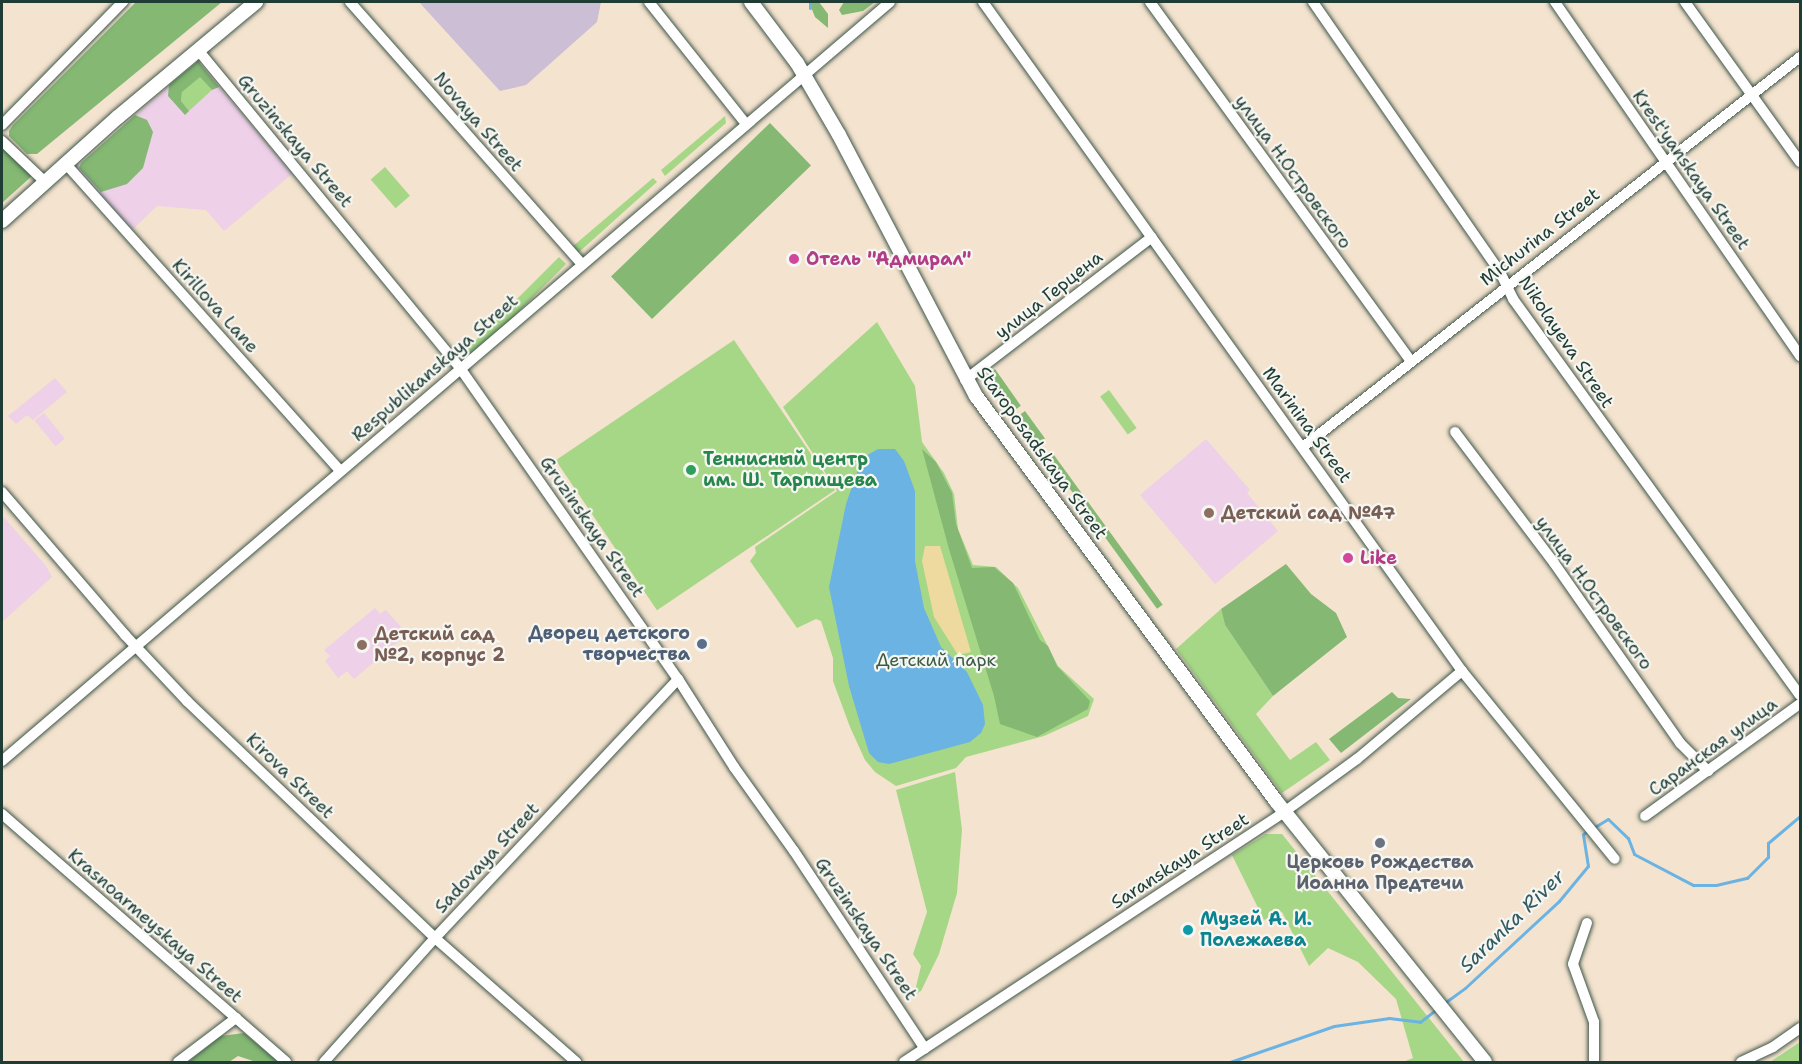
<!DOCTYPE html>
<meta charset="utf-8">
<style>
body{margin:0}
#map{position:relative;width:1802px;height:1064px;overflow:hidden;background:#f4e3ce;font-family:"Shantell Sans",sans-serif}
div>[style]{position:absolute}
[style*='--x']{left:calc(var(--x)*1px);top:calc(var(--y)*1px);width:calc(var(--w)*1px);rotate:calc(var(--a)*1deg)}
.built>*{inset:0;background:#eed0e8;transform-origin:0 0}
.industrial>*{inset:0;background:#ccbed4}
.green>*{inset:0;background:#a6d786;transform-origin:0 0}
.forest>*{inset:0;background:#84b873;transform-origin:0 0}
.sand>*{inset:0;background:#eeda9e}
.water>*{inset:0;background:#6bb3e3}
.stream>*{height:3px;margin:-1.5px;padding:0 1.5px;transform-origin:1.5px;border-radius:1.5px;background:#6bb3e3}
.roads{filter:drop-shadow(0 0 2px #3f564b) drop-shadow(0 0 2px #3f564b)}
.minor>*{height:10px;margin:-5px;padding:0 5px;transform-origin:5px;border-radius:5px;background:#fff}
.major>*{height:14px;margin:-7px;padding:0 7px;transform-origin:7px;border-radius:7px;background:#fff}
.dots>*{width:16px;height:16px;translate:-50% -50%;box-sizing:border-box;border:3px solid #f6f6f2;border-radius:50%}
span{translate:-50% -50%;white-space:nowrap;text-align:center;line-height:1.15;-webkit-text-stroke:4.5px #f6f6f2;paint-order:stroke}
.street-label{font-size:18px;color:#1f3d34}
.hotel-label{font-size:18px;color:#b23c85;font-weight:700}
.left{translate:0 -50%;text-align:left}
.leisure-label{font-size:18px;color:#27864d;font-weight:700}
.education-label{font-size:18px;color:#785e54;font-weight:700}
.service-label{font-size:18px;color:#4e5e75;font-weight:700}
.right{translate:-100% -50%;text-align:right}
.park-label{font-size:18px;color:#3a5c44}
.worship-label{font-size:18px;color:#5b616d;font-weight:700}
.culture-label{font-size:18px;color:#0d838f;font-weight:700}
.water-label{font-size:20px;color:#325a60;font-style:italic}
.frame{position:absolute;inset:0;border:3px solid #1f3d34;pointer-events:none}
</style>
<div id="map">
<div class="built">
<div style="clip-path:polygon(198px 61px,292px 174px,224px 231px,206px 210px,157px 206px,132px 230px,76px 167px)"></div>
<div style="clip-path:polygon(55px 378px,67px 392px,33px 420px,27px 415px,16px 424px,8px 416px)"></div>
<div style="left:44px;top:413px;width:33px;height:12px;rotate:51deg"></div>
<div style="clip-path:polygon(1206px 439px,1250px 490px,1247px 493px,1278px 531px,1215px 584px,1140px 495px)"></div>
<div style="clip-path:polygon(2px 515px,46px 566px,52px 577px,2px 622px)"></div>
<div style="clip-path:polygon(375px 608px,380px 614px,386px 610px,401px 627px,394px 633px,400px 640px,354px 679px,347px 671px,338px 678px,325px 661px,330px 656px,324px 650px)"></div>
</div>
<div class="industrial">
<div style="clip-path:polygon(419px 2px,601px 2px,597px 22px,526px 85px,500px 91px)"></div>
</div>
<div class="green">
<div style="clip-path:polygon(200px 76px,212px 90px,189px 111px,181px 101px,182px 92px)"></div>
<div style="clip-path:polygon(725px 116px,726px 123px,665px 176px,661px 170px)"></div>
<div style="left:385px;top:167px;width:38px;height:19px;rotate:49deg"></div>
<div style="clip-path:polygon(653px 178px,657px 182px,578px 253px,572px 247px)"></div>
<div style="left:559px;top:257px;width:10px;height:137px;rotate:45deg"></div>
<div style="clip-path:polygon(877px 322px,915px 386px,922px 442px,944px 473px,954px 494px,958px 529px,973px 565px,996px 567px,1018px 588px,1058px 666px,1094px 699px,1088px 716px,1044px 736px,966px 757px,956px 768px,896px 786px,875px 772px,865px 760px,850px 727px,833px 681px,833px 658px,821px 621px,816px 619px,797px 628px,750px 561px,756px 553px,755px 547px,837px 491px,783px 407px)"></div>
<div style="left:734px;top:340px;width:181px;height:215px;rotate:56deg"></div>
<div style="left:1109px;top:390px;width:47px;height:11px;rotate:54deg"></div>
<div style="clip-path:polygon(1221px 609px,1225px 625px,1273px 696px,1256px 714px,1290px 760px,1316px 742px,1330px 760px,1282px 793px,1176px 649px)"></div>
<div style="clip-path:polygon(955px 772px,962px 830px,957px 893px,939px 954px,921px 991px,914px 995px,921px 966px,913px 954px,927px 912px,896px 790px)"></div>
<div style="clip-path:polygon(1266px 834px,1282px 834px,1464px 1062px,1403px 1062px,1413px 1058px,1396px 999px,1358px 962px,1328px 948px,1309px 966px,1282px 912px,1264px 920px,1232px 855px)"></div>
<div style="clip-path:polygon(1800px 1042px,1800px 1062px,1770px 1062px)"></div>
</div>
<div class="forest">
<div style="clip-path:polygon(136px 2px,222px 2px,37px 154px,27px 154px,9px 136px,9px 131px,13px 125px)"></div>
<div style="clip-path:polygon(809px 2px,819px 2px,828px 14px,828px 28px,815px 17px)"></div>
<div style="clip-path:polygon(844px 2px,875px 2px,863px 11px,842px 15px,839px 10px)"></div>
<div style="clip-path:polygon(198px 61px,219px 87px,212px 90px,200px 77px,182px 92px,181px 101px,189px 111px,185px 115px,168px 96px,169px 85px)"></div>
<div style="clip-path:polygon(135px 115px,147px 120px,153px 132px,143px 168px,127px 184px,101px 192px,79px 168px,81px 163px)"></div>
<div style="left:770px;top:123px;width:59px;height:221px;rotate:46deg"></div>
<div style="clip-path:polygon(2px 146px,33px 175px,2px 203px)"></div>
<div style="left:995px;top:369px;width:45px;height:11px;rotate:55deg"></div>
<div style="left:1025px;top:411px;width:34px;height:10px;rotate:54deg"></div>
<div style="clip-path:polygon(922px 449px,936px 462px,952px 493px,956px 524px,972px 568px,994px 567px,1013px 583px,1040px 640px,1048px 646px,1057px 666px,1090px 701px,1088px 709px,1037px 737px,1000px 724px,994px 696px,949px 549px)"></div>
<div style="left:1051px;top:451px;width:190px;height:7px;rotate:54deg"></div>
<div style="clip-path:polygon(1286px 564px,1311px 594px,1336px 613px,1347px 637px,1273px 696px,1225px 625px,1221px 609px)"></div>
<div style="clip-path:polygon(1392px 692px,1398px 698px,1411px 699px,1341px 753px,1329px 739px)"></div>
<div style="clip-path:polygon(244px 1033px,278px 1062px,256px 1062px,238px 1056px,229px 1062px,188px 1062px,221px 1036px)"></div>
</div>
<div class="sand">
<div style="clip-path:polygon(925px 546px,940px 546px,971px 652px,958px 655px,934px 617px,922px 561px)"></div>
</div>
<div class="water">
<div style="clip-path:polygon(878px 449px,895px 449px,904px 461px,915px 491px,915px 561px,924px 608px,941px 647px,967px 672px,983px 705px,985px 724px,981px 733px,970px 742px,889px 764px,878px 762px,869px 753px,849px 686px,829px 587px,846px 504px,862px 458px)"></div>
</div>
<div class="stream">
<div style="--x:810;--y:8;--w:6;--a:-90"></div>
<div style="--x:1443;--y:1004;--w:27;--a:-36"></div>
<div style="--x:1465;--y:988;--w:128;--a:-42.8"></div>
<div style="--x:1559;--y:901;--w:45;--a:-50.4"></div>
<div style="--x:1588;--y:866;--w:32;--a:-99"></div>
<div style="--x:1583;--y:834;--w:29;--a:-31"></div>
<div style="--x:1608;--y:819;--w:28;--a:44"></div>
<div style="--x:1628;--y:838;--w:17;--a:69"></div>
<div style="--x:1634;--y:854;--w:67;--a:27.7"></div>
<div style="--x:1693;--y:885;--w:23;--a:0"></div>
<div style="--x:1716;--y:885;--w:32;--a:-13"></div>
<div style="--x:1747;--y:878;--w:30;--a:-45"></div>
<div style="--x:1768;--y:857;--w:14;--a:-90"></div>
<div style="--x:1768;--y:843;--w:42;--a:-40.2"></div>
<div style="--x:1230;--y:1062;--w:110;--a:-19.1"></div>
<div style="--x:1334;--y:1026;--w:56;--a:-8.3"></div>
<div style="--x:1389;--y:1018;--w:31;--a:7"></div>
<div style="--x:1420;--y:1022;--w:23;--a:-38"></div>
</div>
<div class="roads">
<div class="minor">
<div style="--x:350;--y:2;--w:350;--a:48.5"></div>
<div style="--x:649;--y:2;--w:156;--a:51.5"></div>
<div style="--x:983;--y:2;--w:823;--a:54.4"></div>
<div style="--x:1462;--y:671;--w:242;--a:50.9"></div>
<div style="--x:1150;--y:2;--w:444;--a:54"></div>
<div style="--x:1313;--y:2;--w:328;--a:55.3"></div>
<div style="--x:1500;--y:272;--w:30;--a:64"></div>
<div style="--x:1513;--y:299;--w:489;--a:54.1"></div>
<div style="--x:1555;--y:2;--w:431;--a:55.3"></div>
<div style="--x:1685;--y:2;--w:197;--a:54.3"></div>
<div style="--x:198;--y:50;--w:412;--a:50.5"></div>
<div style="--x:460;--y:368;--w:380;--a:55"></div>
<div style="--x:678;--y:679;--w:104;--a:57.5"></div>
<div style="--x:734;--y:767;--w:103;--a:54.5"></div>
<div style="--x:794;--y:851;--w:237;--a:56.5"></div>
<div style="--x:2;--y:125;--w:173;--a:-45.5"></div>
<div style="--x:2;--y:141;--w:59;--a:43.6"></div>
<div style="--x:65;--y:163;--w:413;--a:48.2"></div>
<div style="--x:965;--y:380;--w:235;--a:-37.4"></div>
<div style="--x:1455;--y:432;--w:164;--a:52.9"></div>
<div style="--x:1554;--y:563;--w:220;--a:55"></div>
<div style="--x:1680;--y:743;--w:40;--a:45"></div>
<div style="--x:1303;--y:447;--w:632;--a:-38.12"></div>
<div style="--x:2;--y:492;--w:189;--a:49.3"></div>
<div style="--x:125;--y:635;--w:91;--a:46.8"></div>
<div style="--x:187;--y:701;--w:343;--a:43.7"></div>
<div style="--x:435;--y:938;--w:188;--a:41.3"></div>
<div style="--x:2;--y:761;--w:1168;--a:-40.52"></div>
<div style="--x:2;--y:814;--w:377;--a:41.1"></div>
<div style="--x:1645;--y:816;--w:191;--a:-35.9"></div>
<div style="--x:1587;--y:923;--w:43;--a:108.9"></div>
<div style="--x:1573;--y:964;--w:62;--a:70.1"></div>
<div style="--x:1594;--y:1022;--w:40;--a:90"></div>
<div style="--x:178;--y:1062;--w:73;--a:-37.2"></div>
<div style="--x:324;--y:1062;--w:166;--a:-48.2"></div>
<div style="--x:435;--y:938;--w:355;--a:-46.8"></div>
<div style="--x:904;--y:1062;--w:455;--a:-33.3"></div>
<div style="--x:1284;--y:812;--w:90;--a:-36"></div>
<div style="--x:1357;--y:759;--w:137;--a:-40"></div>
<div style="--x:1741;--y:1062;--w:35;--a:-25"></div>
<div style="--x:1773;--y:1047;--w:33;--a:-35"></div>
</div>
<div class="major">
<div style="--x:751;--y:2;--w:76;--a:53"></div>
<div style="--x:797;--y:63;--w:83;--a:59.7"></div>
<div style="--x:839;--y:135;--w:295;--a:62.3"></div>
<div style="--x:976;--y:396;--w:504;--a:53.47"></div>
<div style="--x:1276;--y:801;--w:334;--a:51.3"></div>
<div style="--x:2;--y:221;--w:156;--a:-41.9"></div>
<div style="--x:118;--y:117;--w:180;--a:-39.8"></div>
</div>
</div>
<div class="dots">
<div style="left:794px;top:259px;background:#d1479c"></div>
<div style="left:691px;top:470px;background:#2e9e5b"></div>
<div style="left:1209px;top:513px;background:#8d6e63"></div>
<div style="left:1348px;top:558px;background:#d1479c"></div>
<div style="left:702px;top:644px;background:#5c6f8a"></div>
<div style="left:362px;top:645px;background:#8d6e63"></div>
<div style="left:1380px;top:843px;background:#6b7280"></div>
<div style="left:1188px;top:930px;background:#0f9aa8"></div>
</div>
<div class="street-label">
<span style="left:478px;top:122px;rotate:49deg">Novaya Street</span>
<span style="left:295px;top:141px;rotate:50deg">Gruzinskaya Street</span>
<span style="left:1691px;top:170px;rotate:55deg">Krest'yanskaya Street</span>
<span style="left:1293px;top:172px;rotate:54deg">улица Н.Островского</span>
<span style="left:1540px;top:237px;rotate:-38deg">Michurina Street</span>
<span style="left:1049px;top:295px;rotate:-38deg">улица Герцена</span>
<span style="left:215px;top:306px;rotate:48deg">Kirillova Lane</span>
<span style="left:1566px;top:342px;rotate:56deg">Nikolayeva Street</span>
<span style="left:435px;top:368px;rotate:-41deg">Respublikanskaya Street</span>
<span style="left:1307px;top:425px;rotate:54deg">Marinina Street</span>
<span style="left:1042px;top:453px;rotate:54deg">Staroposadskaya Street</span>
<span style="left:592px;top:527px;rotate:55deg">Gruzinskaya Street</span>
<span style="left:1594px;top:593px;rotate:54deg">улица Н.Островского</span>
<span style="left:1713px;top:747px;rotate:-36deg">Саранская улица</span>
<span style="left:290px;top:776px;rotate:44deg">Kirova Street</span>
<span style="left:487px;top:858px;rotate:-47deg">Sadovaya Street</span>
<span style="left:1180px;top:861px;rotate:-33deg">Saranskaya Street</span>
<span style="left:155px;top:926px;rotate:41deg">Krasnoarmeyskaya Street</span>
<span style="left:866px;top:929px;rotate:56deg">Gruzinskaya Street</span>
</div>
<div class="hotel-label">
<span class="left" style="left:806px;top:259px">Отель "Адмирал"</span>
<span class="left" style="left:1360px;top:558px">Like</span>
</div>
<div class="leisure-label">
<span class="left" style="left:703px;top:470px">Теннисный центр<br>им. Ш. Тарпищева</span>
</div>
<div class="education-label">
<span class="left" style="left:1221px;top:513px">Детский сад №47</span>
<span class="left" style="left:374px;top:645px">Детский сад<br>№2, корпус 2</span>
</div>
<div class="service-label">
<span class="right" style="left:690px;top:644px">Дворец детского<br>творчества</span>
</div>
<div class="park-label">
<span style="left:936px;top:660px">Детский парк</span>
</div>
<div class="worship-label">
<span style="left:1380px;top:873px">Церковь Рождества<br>Иоанна Предтечи</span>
</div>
<div class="culture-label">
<span class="left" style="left:1200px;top:930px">Музей А. И.<br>Полежаева</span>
</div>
<div class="water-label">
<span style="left:1512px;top:921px;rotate:-44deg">Saranka River</span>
</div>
<div class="frame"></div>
</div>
